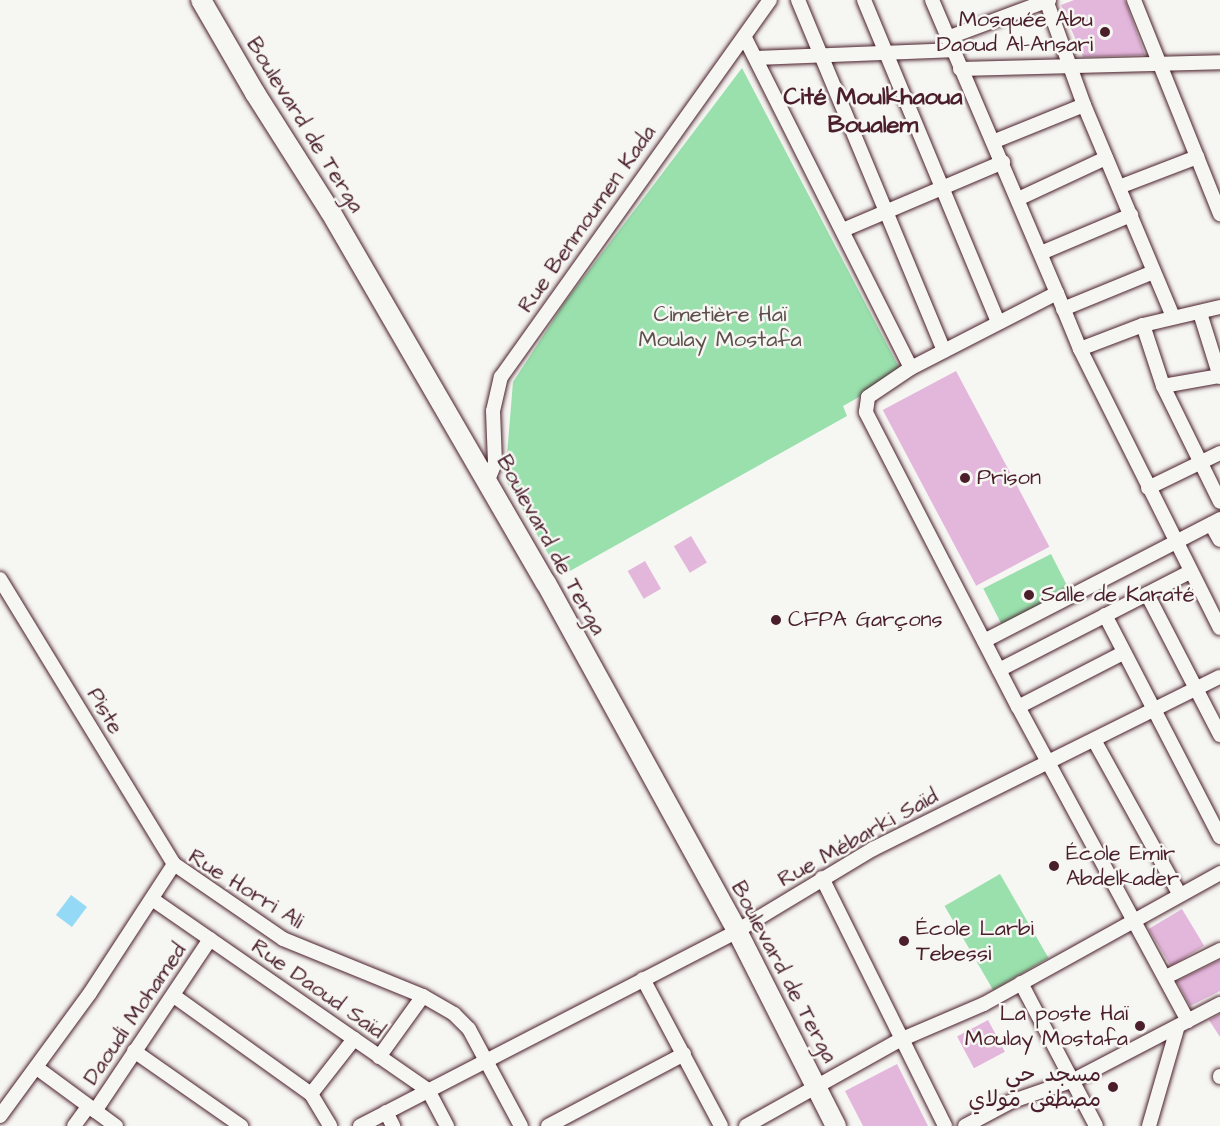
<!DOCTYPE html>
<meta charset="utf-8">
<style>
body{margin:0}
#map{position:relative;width:1220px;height:1126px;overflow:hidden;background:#f6f6f2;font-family:"Architects Daughter","Playpen Sans Arabic",sans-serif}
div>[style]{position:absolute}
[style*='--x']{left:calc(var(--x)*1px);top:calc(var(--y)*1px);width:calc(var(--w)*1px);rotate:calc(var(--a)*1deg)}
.green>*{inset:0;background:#99e0ad;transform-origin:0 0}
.water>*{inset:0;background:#94d9f6;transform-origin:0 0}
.building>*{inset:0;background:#e3b7dc;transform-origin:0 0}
.roads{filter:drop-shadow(0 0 2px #4a1f2b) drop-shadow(0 0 2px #4a1f2b)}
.street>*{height:14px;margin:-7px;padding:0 7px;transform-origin:7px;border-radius:7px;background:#f6f6f2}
.secondary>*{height:20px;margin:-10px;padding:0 10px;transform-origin:10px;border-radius:10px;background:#f6f6f2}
.dots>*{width:16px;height:16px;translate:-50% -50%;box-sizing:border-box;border:3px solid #f6f6f2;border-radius:50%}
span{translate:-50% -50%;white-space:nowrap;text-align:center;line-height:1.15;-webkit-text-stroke:5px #f6f6f2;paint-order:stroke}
.poi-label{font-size:22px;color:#4a1f2b}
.right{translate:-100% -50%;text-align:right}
.left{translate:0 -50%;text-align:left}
.street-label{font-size:22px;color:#4a1f2b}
.park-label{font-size:22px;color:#5e4f4c}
.neighbourhood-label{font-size:24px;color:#4a1f2b;font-weight:700}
</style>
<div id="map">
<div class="green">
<div style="clip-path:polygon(742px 68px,902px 373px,843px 406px,847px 416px,561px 576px,505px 479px,513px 382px,565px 302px)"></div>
<div style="left:1051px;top:554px;width:53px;height:76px;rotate:63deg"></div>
<div style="left:1000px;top:874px;width:97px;height:64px;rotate:60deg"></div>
</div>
<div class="water">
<div style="left:71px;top:895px;width:20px;height:25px;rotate:37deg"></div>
</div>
<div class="building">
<div style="clip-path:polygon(1074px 0,1125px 0,1145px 55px,1083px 57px,1061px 5px)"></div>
<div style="left:956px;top:371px;width:199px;height:83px;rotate:62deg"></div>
<div style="left:691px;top:536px;width:31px;height:20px;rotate:59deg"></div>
<div style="left:645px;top:561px;width:32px;height:20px;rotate:60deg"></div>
<div style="left:1182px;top:909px;width:43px;height:39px;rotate:59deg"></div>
<div style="clip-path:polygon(1220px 960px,1220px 991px,1190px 1006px,1177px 981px)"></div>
<div style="clip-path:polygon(1220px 1014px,1220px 1037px,1209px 1020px)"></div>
<div style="left:988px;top:1020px;width:36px;height:35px;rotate:62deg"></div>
<div style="clip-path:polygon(897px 1064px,928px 1126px,863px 1126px,845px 1091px)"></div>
</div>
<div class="roads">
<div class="street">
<div style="--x:798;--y:0;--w:380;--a:67.4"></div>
<div style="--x:864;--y:0;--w:349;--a:67.4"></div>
<div style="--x:932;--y:0;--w:319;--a:66.9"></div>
<div style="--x:1046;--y:0;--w:112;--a:70.1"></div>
<div style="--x:1084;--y:105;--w:230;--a:67.2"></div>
<div style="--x:1134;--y:0;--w:231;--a:68.1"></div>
<div style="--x:745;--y:38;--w:369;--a:63.3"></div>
<div style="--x:947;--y:38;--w:109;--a:-20.4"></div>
<div style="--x:756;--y:58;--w:195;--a:-2.3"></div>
<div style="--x:960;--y:69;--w:260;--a:-1.5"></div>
<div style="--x:995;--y:141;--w:96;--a:-22"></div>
<div style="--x:1119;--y:187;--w:84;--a:-21"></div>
<div style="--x:1018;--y:199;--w:97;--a:-25"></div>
<div style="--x:843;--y:230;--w:174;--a:-23"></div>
<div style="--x:1041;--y:253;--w:98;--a:-22.9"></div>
<div style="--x:1063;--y:309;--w:97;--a:-22.3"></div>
<div style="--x:1200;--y:313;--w:67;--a:72.6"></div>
<div style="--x:1143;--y:325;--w:64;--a:71.8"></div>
<div style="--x:1163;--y:386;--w:129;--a:63.8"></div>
<div style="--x:1080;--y:349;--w:67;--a:-20.9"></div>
<div style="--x:1143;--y:325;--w:79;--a:-13.2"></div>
<div style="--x:1163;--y:386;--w:58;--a:-10"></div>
<div style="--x:488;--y:480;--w:18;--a:-68"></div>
<div style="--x:495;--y:463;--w:52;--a:-92.2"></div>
<div style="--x:493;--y:411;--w:35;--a:-77"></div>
<div style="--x:501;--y:377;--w:463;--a:-54.5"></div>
<div style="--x:1148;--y:488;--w:80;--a:-25.9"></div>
<div style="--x:1211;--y:524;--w:18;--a:61"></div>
<div style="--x:0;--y:579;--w:334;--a:58.6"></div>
<div style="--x:1147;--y:594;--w:159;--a:62.6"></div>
<div style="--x:1105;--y:615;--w:250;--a:62.6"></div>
<div style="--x:984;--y:641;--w:266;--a:-27.3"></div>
<div style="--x:999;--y:670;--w:215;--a:-27.2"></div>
<div style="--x:1018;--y:707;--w:118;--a:-27.2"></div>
<div style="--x:1094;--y:740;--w:177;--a:61"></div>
<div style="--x:822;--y:878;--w:277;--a:63.6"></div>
<div style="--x:152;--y:899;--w:336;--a:34.7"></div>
<div style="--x:428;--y:1090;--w:41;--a:62.2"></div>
<div style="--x:1166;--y:977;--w:60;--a:-26.6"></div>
<div style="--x:643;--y:979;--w:166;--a:62"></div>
<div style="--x:1021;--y:983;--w:161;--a:62.3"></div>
<div style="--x:174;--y:996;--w:168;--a:35.6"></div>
<div style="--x:311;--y:1094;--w:37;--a:59"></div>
<div style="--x:1188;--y:1021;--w:357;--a:-118.4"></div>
<div style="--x:1018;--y:707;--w:332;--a:-117.3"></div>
<div style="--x:866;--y:412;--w:15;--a:-82"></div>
<div style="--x:868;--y:397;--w:52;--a:-34"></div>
<div style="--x:911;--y:368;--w:164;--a:-27.2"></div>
<div style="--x:1057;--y:293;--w:61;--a:67.7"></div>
<div style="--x:1080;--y:349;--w:312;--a:63.4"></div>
<div style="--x:134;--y:1051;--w:131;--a:35"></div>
<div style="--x:379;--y:1057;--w:75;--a:-54.2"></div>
<div style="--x:37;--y:1068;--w:98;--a:36.3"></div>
<div style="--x:1220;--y:1076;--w:1;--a:90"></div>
<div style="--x:311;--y:1094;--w:70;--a:-52"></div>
<div style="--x:95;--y:1111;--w:207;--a:-56.2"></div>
<div style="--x:386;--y:1112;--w:16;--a:63"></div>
<div style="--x:0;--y:1116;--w:152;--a:-53.8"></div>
<div style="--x:90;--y:993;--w:154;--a:-56.9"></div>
<div style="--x:174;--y:864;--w:132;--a:34.5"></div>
<div style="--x:283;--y:939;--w:151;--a:22.2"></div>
<div style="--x:423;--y:996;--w:36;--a:30"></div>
<div style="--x:454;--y:1014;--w:21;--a:45"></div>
<div style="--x:469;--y:1029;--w:110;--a:61.8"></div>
<div style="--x:74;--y:1126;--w:24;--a:-54"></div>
<div style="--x:360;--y:1126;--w:424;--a:-27.3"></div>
<div style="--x:737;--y:931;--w:159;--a:-31.1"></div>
<div style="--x:873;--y:849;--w:387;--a:-26.4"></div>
<div style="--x:548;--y:1126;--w:154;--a:-27.9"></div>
<div style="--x:746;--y:1126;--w:176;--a:-29.2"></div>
<div style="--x:900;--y:1040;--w:91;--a:-23.2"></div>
<div style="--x:984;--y:1004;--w:270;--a:-29"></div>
<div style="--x:965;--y:1126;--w:51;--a:-28.1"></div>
<div style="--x:1010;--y:1102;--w:68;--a:-19"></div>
<div style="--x:1074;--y:1080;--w:165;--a:-27.5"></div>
<div style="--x:1149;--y:1126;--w:101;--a:-73.9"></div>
</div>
<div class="secondary">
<div style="--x:201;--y:0;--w:108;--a:59.9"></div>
<div style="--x:255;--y:93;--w:140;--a:57.6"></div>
<div style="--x:330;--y:211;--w:430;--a:59.9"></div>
<div style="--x:546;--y:583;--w:397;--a:61.2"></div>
<div style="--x:737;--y:931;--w:219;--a:63.1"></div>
</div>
</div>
<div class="dots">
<div style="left:1105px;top:32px;background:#4a1f2b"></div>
<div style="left:965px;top:478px;background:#4a1f2b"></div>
<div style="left:1029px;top:595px;background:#4a1f2b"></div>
<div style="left:776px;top:620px;background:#4a1f2b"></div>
<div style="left:1054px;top:866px;background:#4a1f2b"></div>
<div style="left:904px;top:941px;background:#4a1f2b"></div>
<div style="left:1140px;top:1026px;background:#4a1f2b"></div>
<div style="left:1113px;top:1087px;background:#4a1f2b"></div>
</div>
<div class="poi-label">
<span class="right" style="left:1093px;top:32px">Mosquée Abu<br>Daoud Al-Ansari</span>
<span class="left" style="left:977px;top:478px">Prison</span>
<span class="left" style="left:1041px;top:595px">Salle de Karaté</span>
<span class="left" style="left:788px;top:620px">CFPA Garçons</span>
<span class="left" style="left:1066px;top:866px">École Emir<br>Abdelkader</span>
<span class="left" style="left:916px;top:941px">École Larbi<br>Tebessi</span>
<span class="right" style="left:1128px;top:1026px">La poste Haï<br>Moulay Mostafa</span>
<span class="right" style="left:1101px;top:1087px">مسجد حي<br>مصطفى مولاي</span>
</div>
<div class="street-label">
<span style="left:305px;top:125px;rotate:58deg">Boulevard de Terga</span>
<span style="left:587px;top:219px;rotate:-55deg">Rue Benmoumen Kada</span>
<span style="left:551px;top:545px;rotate:61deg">Boulevard de Terga</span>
<span style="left:105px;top:711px;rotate:59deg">Piste</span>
<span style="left:858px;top:838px;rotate:-29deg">Rue Mébarki Saïd</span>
<span style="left:246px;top:889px;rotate:32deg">Rue Horri Ali</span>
<span style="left:784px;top:972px;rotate:62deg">Boulevard de Terga</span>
<span style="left:318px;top:989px;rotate:35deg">Rue Daoud Saïd</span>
<span style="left:135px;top:1014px;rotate:-56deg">Daoudi Mohamed</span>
</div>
<div class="park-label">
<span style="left:720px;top:327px">Cimetière Haï<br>Moulay Mostafa</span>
</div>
<div class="neighbourhood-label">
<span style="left:873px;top:112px">Cité Moulkhaoua<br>Boualem</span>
</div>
</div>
